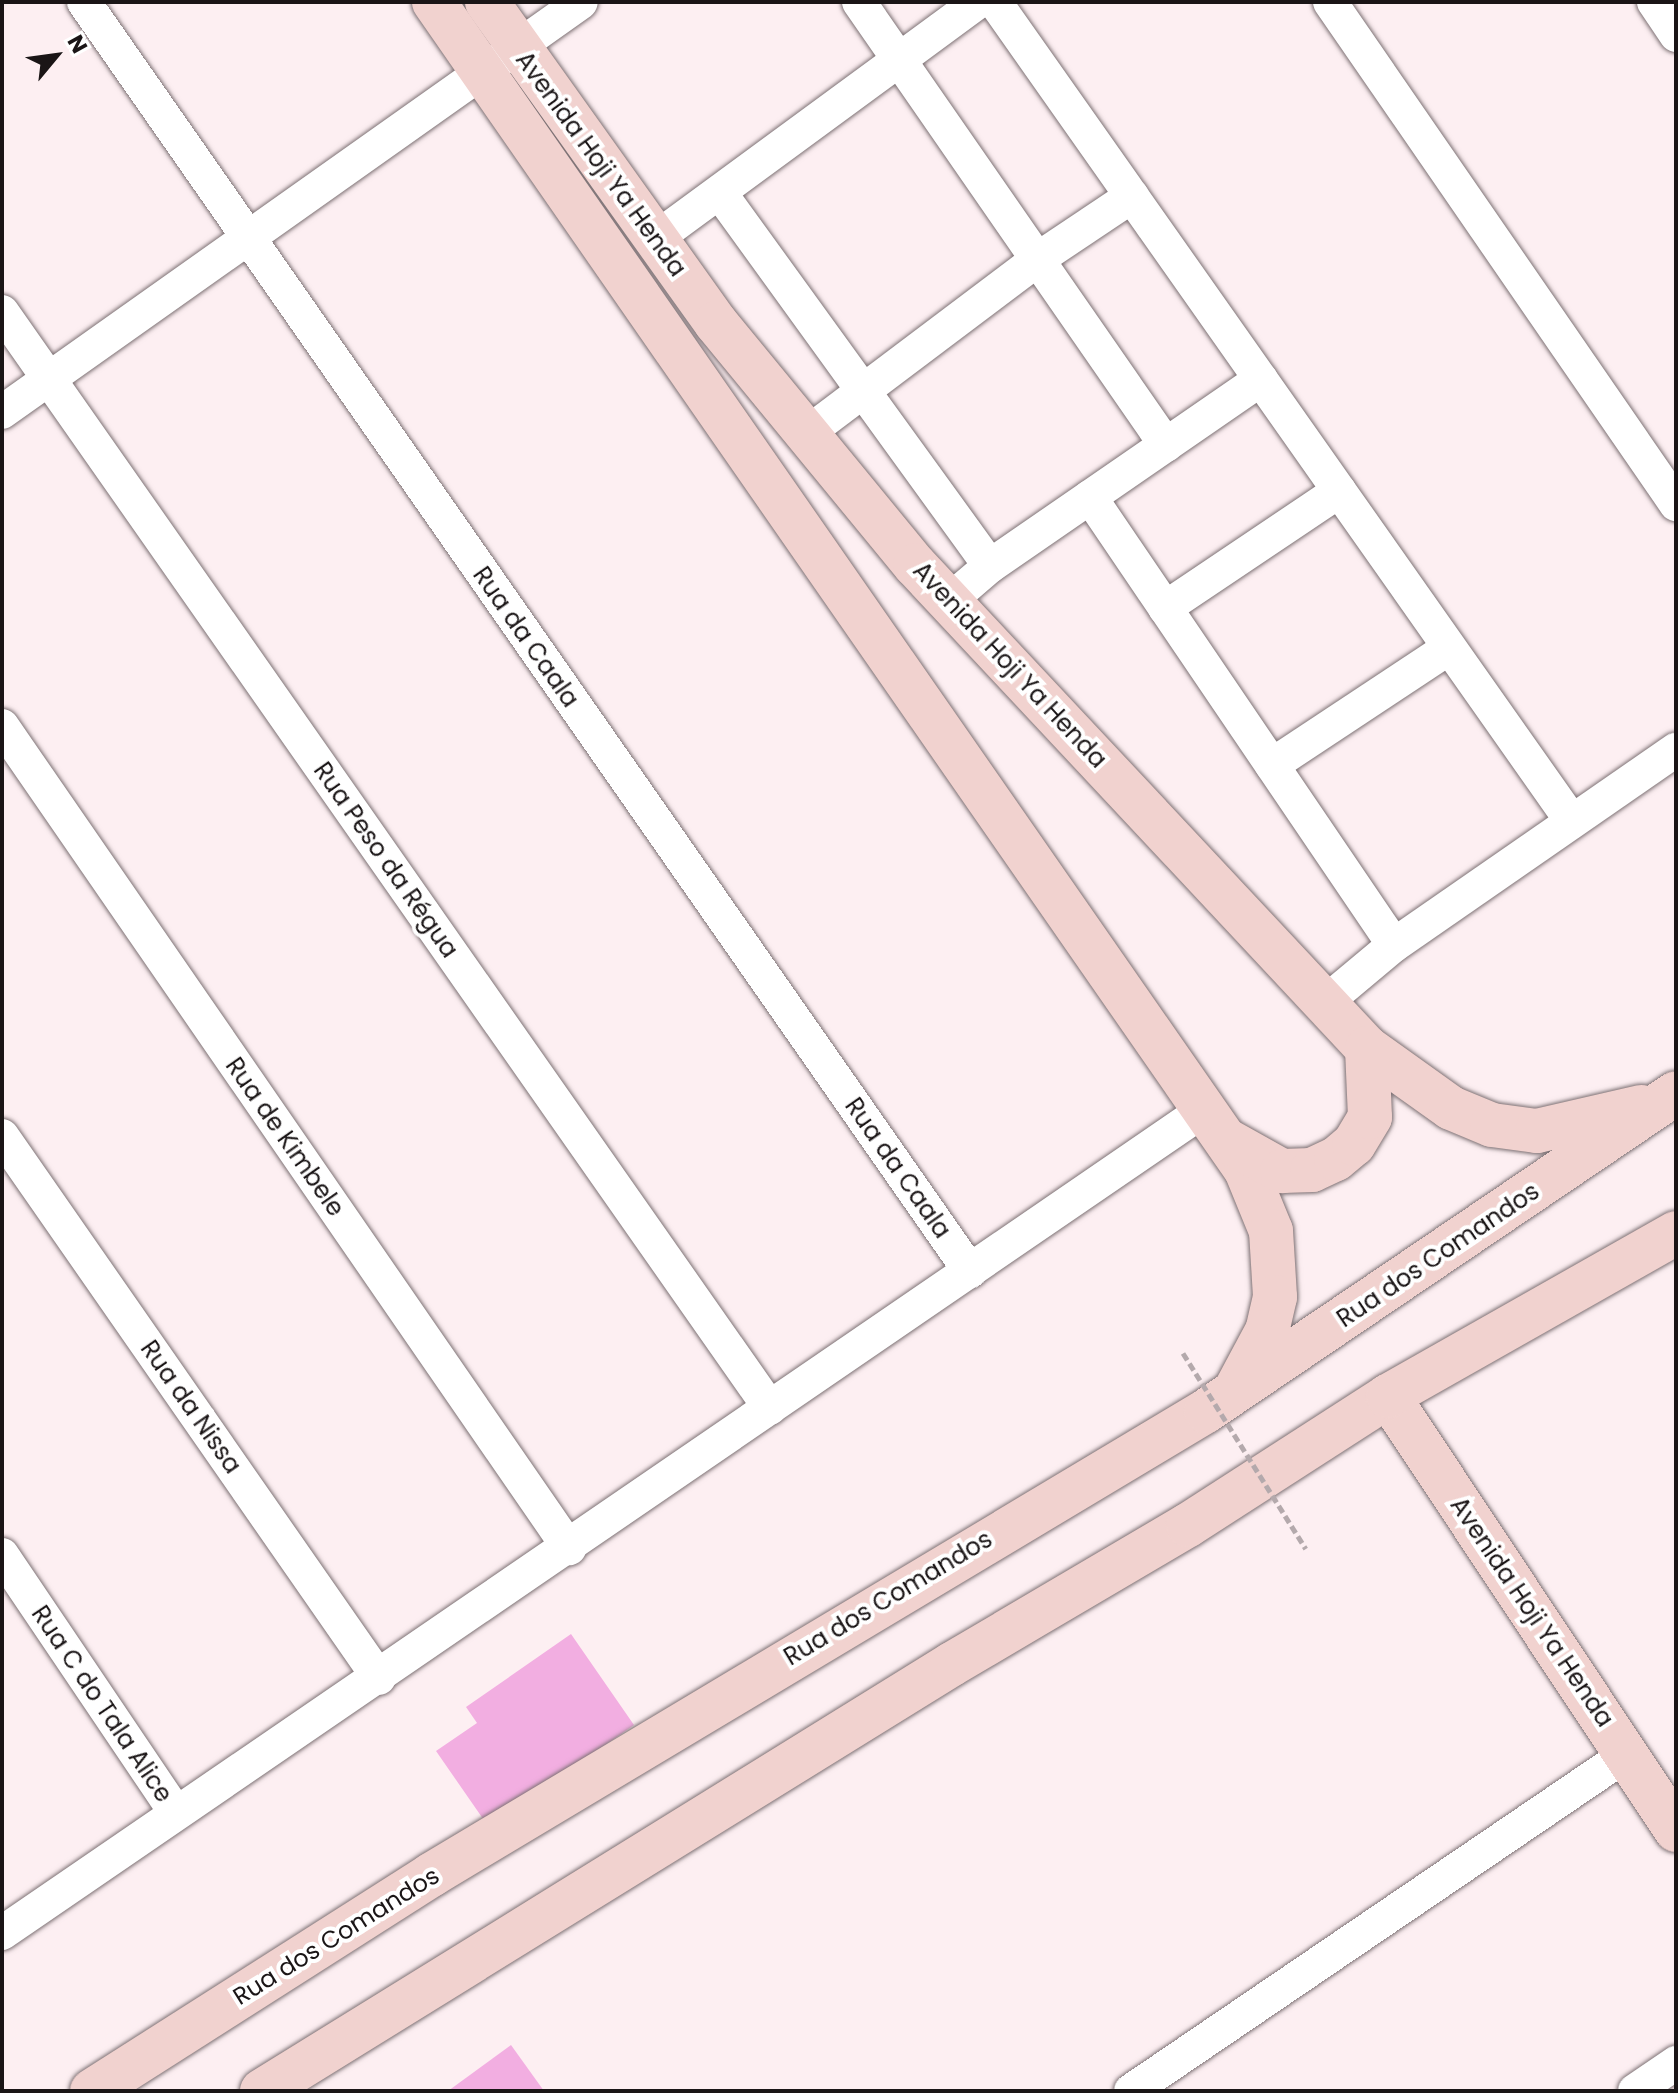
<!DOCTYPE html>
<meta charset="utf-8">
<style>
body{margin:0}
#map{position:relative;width:1678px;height:2093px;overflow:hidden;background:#fdeff2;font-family:Poppins,sans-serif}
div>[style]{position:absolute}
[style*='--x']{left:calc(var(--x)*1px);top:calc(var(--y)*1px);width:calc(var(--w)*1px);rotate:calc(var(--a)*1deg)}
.building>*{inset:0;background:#f2aee1}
.roads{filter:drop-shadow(0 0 2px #7d7174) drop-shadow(0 0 2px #7d7174)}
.street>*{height:34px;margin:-17px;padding:0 17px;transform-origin:17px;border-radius:17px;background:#fff}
.secondary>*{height:44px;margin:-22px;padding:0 22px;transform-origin:22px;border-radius:22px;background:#f1d2cf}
.path-bridge>*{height:5px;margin-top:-2.5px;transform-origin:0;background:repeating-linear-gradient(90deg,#b4a9ac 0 8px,transparent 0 12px)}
span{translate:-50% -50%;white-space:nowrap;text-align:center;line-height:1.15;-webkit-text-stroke:8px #fff;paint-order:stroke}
.street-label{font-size:24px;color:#1a1516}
.frame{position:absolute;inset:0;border:4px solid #1a1516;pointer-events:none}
.north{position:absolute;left:16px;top:16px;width:80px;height:80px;-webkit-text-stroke:6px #fff;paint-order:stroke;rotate:61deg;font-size:22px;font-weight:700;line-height:32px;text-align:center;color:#1a1516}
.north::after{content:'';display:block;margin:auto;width:28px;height:36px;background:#1a1516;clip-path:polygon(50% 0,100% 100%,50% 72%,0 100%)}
</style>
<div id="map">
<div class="building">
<div style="clip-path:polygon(571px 1634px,634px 1725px,488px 1826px,436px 1751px,477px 1723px,466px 1707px)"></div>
<div style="clip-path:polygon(511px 2045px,544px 2091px,448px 2091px)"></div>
</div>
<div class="roads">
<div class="street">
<div style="--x:84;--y:2;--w:1548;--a:55.08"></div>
<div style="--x:859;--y:2;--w:539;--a:55.28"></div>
<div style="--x:995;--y:2;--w:1000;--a:54.85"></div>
<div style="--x:1330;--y:2;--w:610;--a:55.42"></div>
<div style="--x:1654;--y:2;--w:40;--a:56"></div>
<div style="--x:720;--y:193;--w:460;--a:54.1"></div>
<div style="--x:655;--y:239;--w:401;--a:-36.3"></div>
<div style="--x:2;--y:312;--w:1338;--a:54.98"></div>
<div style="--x:2;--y:412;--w:709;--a:-35.3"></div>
<div style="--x:806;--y:434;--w:291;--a:-37"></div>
<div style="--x:1038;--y:259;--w:113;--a:-33.8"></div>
<div style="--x:1090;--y:497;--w:541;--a:55.84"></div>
<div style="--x:949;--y:601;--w:54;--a:-40.5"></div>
<div style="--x:990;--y:566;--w:329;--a:-34.6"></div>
<div style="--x:1165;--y:608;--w:210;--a:-33.9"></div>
<div style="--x:2;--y:726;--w:999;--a:55.4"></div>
<div style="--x:1272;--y:765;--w:212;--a:-33.5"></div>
<div style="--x:1327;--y:1001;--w:87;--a:-39.9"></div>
<div style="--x:1394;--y:945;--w:343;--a:-34.7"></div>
<div style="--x:2;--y:1136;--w:660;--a:55.18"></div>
<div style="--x:2;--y:1555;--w:311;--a:56"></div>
<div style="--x:2;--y:1933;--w:1460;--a:-34.4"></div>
<div style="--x:1131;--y:2091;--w:600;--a:-34.19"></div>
<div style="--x:1635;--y:2091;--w:50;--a:-34.3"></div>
</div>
<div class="secondary">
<div style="--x:434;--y:2;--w:1423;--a:55.19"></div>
<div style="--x:1246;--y:1170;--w:66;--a:67.7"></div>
<div style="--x:1271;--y:1231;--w:66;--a:86.5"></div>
<div style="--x:1275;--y:1297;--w:35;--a:103"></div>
<div style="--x:1267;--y:1331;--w:64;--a:118.2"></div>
<div style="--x:487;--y:2;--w:394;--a:54.5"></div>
<div style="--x:716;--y:323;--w:313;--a:50.6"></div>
<div style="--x:915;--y:565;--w:662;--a:46.9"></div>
<div style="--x:1367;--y:1048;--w:103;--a:35.5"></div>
<div style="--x:1451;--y:1108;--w:44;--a:22.5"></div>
<div style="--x:1492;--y:1125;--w:45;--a:7.6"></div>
<div style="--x:1537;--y:1131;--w:107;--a:-13"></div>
<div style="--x:1228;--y:1141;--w:62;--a:29.1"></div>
<div style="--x:1282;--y:1171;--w:30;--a:-2"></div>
<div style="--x:1312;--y:1170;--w:26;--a:-25"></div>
<div style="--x:1336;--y:1159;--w:23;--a:-40"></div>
<div style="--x:1354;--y:1144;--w:31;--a:-59"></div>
<div style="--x:1370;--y:1117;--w:69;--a:-92.5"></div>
<div style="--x:1388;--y:1396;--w:521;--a:56.43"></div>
<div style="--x:92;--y:2091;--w:402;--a:-32.5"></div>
<div style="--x:431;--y:1875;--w:903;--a:-30.91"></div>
<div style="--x:1206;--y:1411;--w:567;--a:-34.08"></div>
<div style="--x:262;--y:2091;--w:811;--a:-31.75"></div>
<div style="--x:952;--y:1664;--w:274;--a:-30.5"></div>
<div style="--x:1188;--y:1525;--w:238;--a:-32.8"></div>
<div style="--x:1388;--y:1396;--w:331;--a:-29.5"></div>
</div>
</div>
<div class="path-bridge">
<div style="--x:1183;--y:1353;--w:231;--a:57.9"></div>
</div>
<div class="street-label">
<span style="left:601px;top:164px;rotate:54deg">Avenida Hoji Ya Henda</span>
<span style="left:526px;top:637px;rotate:55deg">Rua da Caala</span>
<span style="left:1010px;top:665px;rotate:47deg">Avenida Hoji Ya Henda</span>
<span style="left:386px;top:860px;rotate:55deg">Rua Peso da Régua</span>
<span style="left:285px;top:1137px;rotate:55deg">Rua de Kimbele</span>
<span style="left:898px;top:1168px;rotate:55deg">Rua da Caala</span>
<span style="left:1438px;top:1255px;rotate:-34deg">Rua dos Comandos</span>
<span style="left:191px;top:1407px;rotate:55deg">Rua da Nissa</span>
<span style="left:888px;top:1598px;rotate:-31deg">Rua dos Comandos</span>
<span style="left:1532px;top:1612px;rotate:56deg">Avenida Hoji Ya Henda</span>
<span style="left:102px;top:1704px;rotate:56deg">Rua C do Tala Alice</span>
<span style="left:336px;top:1936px;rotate:-32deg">Rua dos Comandos</span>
</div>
<div class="frame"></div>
<div class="north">N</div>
</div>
